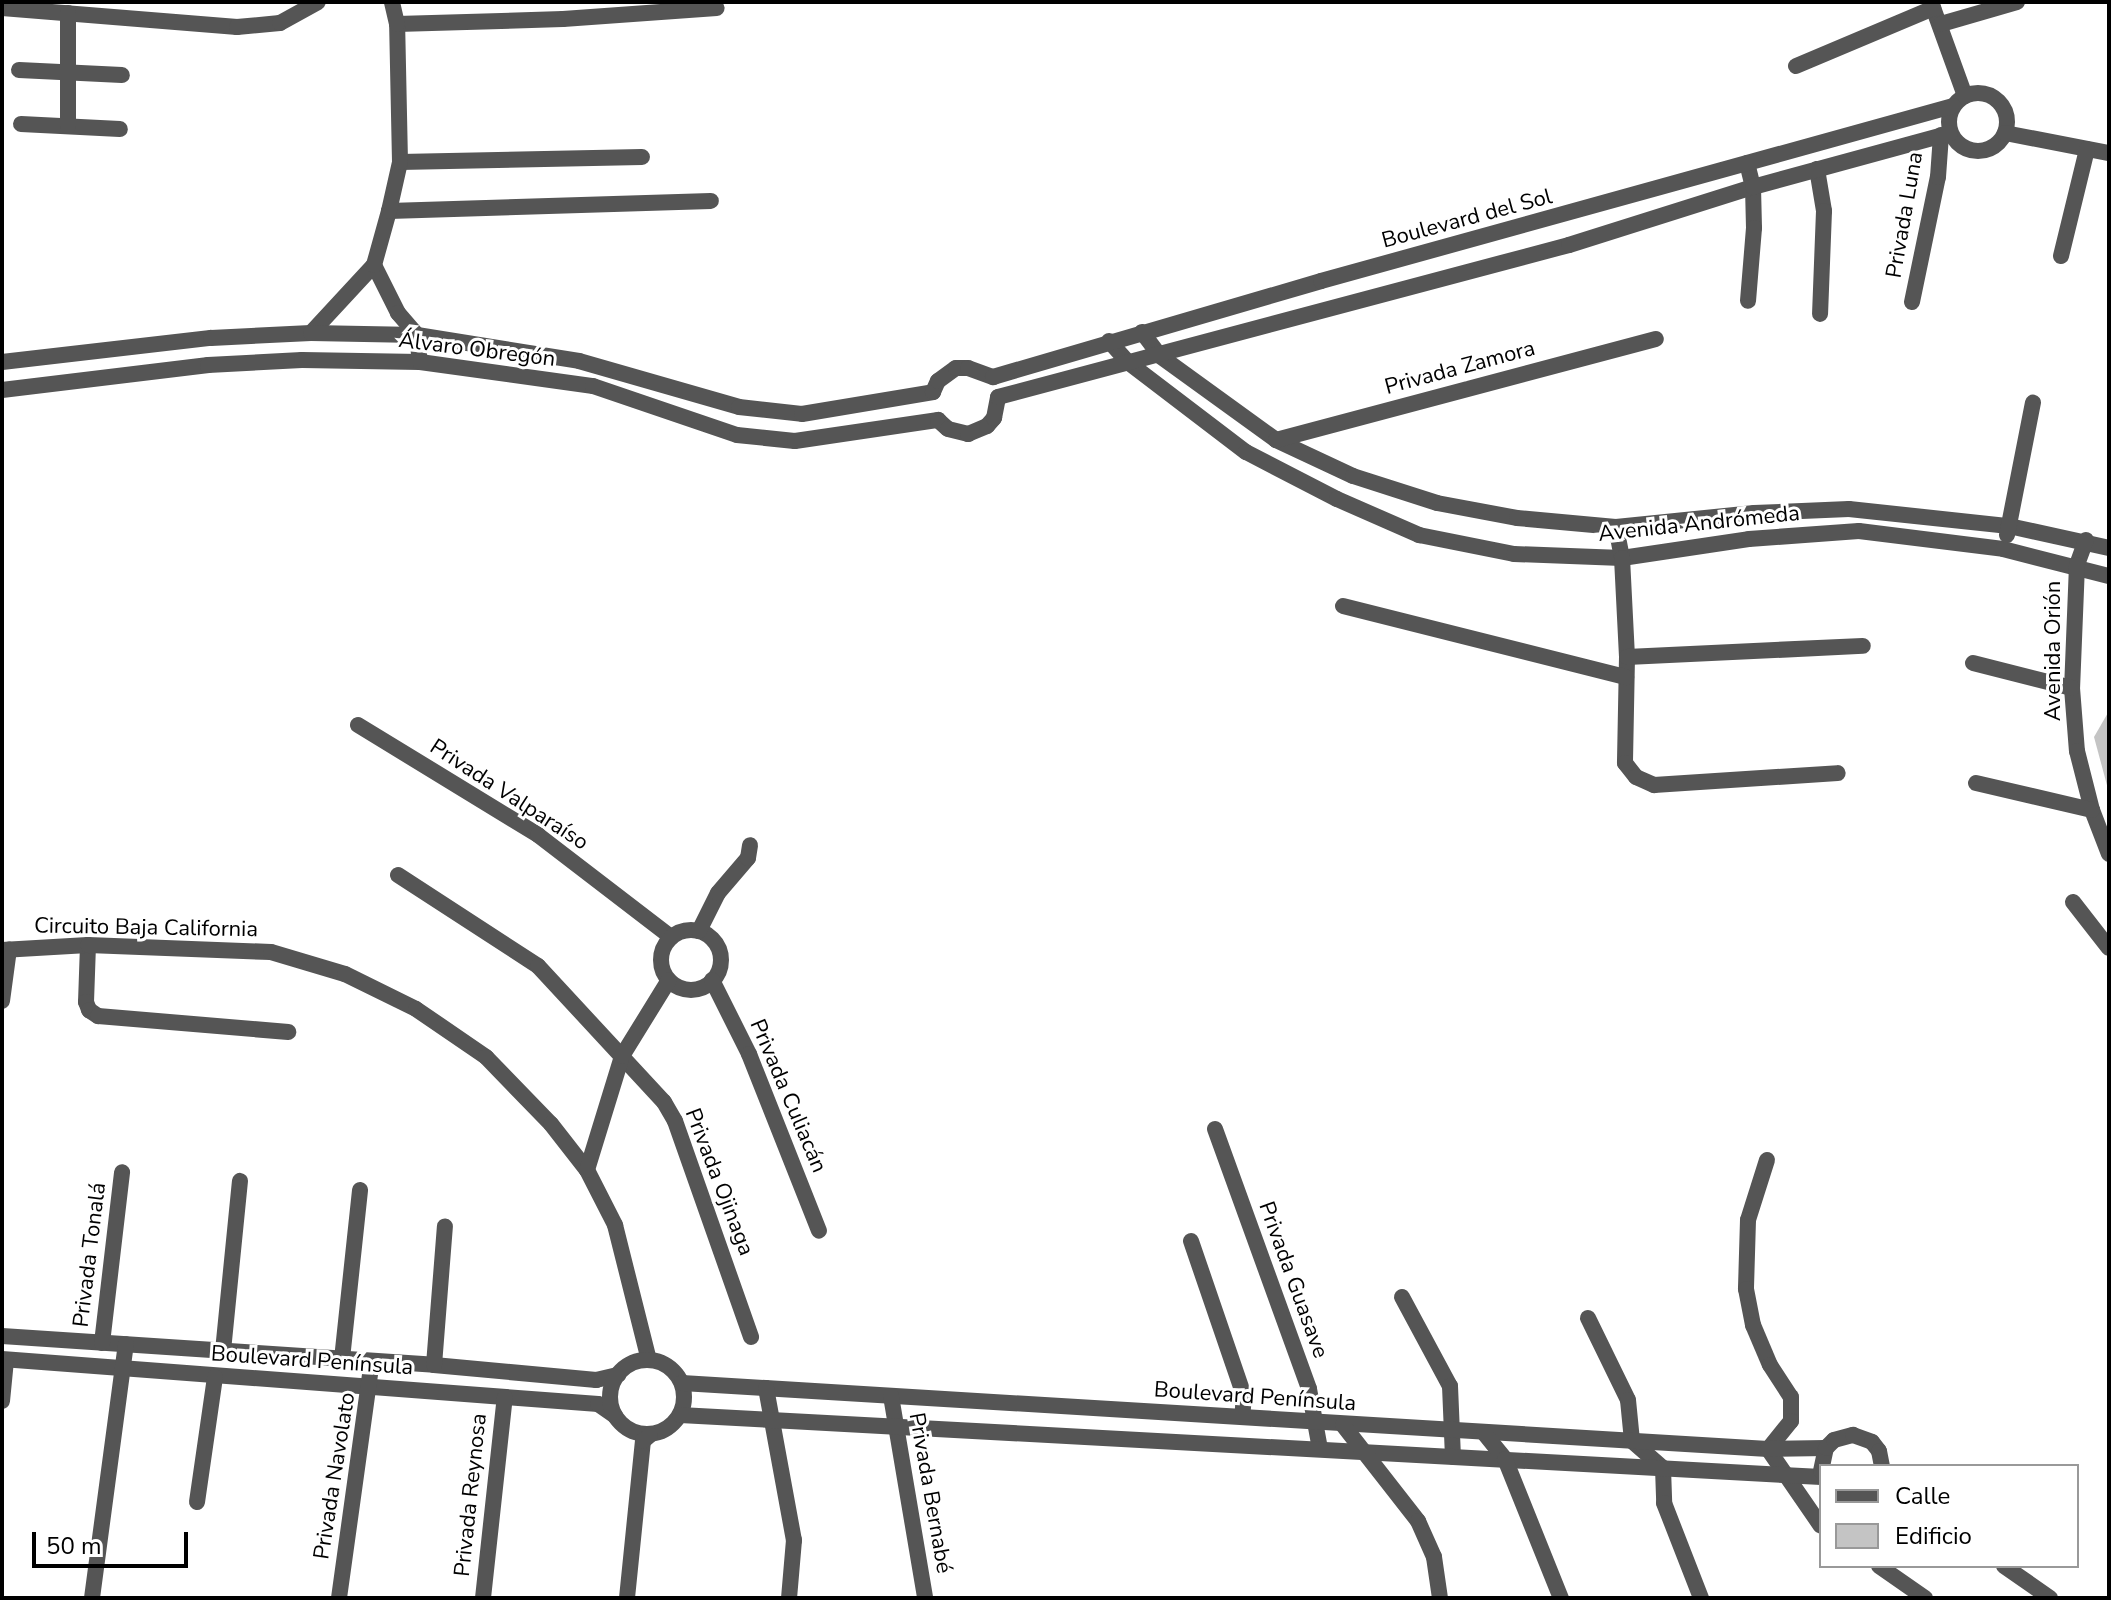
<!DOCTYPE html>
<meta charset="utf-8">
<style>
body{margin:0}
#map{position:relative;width:2111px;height:1600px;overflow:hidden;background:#fff;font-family:"Nunito Sans",sans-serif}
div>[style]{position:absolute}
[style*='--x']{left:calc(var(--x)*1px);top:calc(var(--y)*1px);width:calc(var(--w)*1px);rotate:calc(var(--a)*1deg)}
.building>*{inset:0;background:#c4c4c4}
.street>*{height:16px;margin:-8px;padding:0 8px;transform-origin:8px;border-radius:8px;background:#555}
.street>.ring{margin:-8px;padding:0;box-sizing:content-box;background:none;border:16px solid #555;border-radius:50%}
span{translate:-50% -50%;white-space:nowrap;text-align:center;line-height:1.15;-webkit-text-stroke:6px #fff;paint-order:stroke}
.street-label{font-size:22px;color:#000}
.frame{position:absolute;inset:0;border:4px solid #000;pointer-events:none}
.legend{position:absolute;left:1819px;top:1464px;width:260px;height:104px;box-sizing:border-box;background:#fff;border:2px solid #999;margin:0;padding:10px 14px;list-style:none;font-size:24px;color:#000}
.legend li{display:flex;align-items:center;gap:16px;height:40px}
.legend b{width:40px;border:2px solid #999}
.scale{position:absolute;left:32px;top:1532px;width:156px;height:36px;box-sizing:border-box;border:4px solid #000;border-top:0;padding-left:10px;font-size:24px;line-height:28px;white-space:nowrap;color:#000;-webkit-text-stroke:6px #fff;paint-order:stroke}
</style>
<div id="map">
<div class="building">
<div style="clip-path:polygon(2109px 711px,2109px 789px,2108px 789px,2094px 737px)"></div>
</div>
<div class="street">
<div style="--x:1931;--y:2;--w:100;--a:70.1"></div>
<div style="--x:2;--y:8;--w:236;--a:4.6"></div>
<div style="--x:237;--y:27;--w:43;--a:-5.3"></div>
<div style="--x:280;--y:23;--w:43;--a:-28.9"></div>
<div style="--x:397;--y:24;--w:166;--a:-1.7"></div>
<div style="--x:563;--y:19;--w:154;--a:-4.1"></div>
<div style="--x:1941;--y:24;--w:79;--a:-16.1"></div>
<div style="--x:1796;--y:66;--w:149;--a:-22.9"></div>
<div style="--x:19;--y:70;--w:103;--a:2.8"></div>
<div class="ring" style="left:1949px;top:93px;width:42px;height:42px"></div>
<div style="--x:21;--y:124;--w:99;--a:2.9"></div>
<div style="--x:68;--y:126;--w:113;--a:-90"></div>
<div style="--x:2005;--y:133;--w:106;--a:10.9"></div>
<div style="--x:400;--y:162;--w:242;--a:-1.2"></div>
<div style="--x:1747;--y:163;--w:25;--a:76"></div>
<div style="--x:1753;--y:187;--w:41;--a:88.6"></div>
<div style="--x:1754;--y:228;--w:73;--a:94.7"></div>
<div style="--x:1817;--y:169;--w:43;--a:80.5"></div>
<div style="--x:1824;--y:211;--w:103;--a:92.2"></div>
<div style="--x:389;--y:211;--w:322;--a:-1.8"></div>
<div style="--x:2061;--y:256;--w:110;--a:-76.3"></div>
<div style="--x:374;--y:265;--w:54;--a:63.4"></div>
<div style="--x:398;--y:313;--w:29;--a:49"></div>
<div style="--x:417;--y:335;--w:27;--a:84"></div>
<div style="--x:1912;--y:302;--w:128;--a:-78.3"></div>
<div style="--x:1938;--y:177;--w:42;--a:-85.9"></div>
<div style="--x:1142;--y:332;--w:30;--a:53"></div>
<div style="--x:1160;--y:356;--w:143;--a:35.9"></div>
<div style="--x:1276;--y:440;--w:85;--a:25.1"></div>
<div style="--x:1353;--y:476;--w:88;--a:17.8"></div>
<div style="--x:1437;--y:503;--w:81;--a:10.6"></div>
<div style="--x:1517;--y:518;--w:99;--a:5.2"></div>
<div style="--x:1616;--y:527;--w:139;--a:-5.8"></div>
<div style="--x:1754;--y:513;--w:95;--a:-2.4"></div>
<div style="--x:1849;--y:509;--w:161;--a:6.1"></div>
<div style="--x:2009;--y:526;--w:102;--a:12.4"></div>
<div style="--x:311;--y:333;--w:93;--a:-47.2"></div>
<div style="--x:374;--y:265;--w:56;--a:-74.5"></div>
<div style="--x:389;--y:211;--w:50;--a:-77.3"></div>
<div style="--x:400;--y:162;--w:138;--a:-91.2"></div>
<div style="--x:397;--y:24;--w:23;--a:-103"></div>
<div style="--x:1109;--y:341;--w:30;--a:48"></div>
<div style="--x:1129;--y:363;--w:147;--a:37.3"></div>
<div style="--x:1246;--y:452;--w:102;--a:27.3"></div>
<div style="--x:1337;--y:499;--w:90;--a:23.7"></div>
<div style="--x:1419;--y:535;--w:97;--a:11.3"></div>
<div style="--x:1514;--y:554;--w:108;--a:2.1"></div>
<div style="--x:1622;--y:558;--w:128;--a:-8.5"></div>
<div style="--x:1749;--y:539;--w:110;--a:-4.2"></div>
<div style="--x:1859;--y:531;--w:145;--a:7.1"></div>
<div style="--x:2003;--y:549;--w:109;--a:14.3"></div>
<div style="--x:2;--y:362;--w:210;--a:-6.6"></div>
<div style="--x:211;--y:338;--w:100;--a:-2.9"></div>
<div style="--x:311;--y:333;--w:106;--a:1.1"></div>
<div style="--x:417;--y:335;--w:164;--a:9.1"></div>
<div style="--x:579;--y:361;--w:166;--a:16"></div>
<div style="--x:739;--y:407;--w:63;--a:6.3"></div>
<div style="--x:802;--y:414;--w:133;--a:-9.5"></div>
<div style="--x:933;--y:392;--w:12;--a:-66"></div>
<div style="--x:938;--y:381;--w:22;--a:-36"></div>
<div style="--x:956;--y:368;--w:12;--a:0"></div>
<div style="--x:968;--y:368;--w:27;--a:20"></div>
<div style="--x:993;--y:377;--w:342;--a:-16.3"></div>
<div style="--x:1321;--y:281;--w:656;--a:-15.48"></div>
<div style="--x:2;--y:390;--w:208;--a:-6.9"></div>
<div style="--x:208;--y:365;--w:94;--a:-3"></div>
<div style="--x:302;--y:360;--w:118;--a:1"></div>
<div style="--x:420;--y:362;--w:175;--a:7.9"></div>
<div style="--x:593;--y:386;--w:152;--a:18.8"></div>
<div style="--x:737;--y:435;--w:58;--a:5.9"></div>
<div style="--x:795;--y:441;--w:145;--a:-8.4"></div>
<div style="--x:938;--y:420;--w:13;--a:42"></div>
<div style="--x:948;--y:429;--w:21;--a:14"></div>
<div style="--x:968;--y:434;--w:21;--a:-23"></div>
<div style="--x:987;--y:426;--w:11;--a:-49"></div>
<div style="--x:994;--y:418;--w:21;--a:-79"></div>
<div style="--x:998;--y:397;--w:591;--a:-14.91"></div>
<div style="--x:1569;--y:245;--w:193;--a:-17.5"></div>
<div style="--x:1753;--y:187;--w:204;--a:-15.3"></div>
<div style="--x:1276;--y:440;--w:393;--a:-14.9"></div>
<div style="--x:1616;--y:527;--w:32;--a:79"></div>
<div style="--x:1622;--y:558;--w:99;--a:87.1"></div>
<div style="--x:1627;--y:657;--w:106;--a:91.1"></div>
<div style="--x:1625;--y:763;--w:18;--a:52"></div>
<div style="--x:1636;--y:777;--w:20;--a:24"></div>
<div style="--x:1654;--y:785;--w:184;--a:-3.7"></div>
<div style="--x:2007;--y:535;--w:135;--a:-78.9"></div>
<div style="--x:2086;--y:540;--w:27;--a:110"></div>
<div style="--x:2077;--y:565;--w:123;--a:92.3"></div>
<div style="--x:2072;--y:688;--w:63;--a:85.5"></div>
<div style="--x:2077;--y:751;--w:61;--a:75.7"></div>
<div style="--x:2092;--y:810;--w:47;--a:68.9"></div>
<div style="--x:1343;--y:606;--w:292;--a:14.1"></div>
<div style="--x:1627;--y:657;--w:236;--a:-2.7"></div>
<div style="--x:1973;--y:663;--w:102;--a:14.2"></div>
<div style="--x:358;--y:725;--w:211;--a:31.4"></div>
<div style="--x:538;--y:835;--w:168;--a:37.5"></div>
<div style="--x:1976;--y:783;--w:119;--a:13.1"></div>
<div style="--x:398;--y:875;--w:167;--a:33"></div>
<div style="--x:538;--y:966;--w:185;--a:47.2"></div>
<div style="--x:664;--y:1102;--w:22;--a:60"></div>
<div style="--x:675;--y:1121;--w:229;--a:70.6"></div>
<div style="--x:2073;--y:902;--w:58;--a:52"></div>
<div class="ring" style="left:661px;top:930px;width:44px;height:44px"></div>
<div style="--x:699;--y:931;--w:42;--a:-63.4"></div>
<div style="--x:718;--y:893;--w:46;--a:-49.4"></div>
<div style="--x:748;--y:858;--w:13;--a:-81"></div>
<div style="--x:88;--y:945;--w:57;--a:92"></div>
<div style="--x:86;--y:1002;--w:9;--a:69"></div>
<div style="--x:89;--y:1010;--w:11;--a:34"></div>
<div style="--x:98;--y:1016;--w:191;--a:4.8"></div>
<div style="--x:2;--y:950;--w:86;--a:-3.3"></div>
<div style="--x:88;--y:945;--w:183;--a:2.2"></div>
<div style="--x:271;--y:952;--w:77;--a:16.6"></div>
<div style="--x:345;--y:974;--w:79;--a:26.2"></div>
<div style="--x:416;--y:1009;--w:85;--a:34.4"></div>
<div style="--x:486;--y:1057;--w:93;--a:45.9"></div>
<div style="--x:551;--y:1124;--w:58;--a:52"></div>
<div style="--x:587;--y:1170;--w:62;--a:63"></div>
<div style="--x:615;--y:1225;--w:139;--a:75.9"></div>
<div style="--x:712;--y:980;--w:83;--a:63.4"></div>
<div style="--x:749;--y:1054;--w:190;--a:68.4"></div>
<div style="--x:2;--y:1001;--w:52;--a:-82.3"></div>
<div style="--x:1215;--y:1129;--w:276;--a:70.1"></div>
<div style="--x:1309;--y:1389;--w:61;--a:79.6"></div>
<div style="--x:1767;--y:1160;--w:63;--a:107.6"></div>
<div style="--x:1748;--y:1220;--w:69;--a:91.7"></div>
<div style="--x:1746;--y:1289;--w:37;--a:79"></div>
<div style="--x:1753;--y:1325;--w:43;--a:67"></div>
<div style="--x:1770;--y:1365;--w:38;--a:57"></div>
<div style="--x:1791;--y:1397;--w:24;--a:90"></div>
<div style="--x:1791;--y:1421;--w:36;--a:129"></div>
<div style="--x:1768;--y:1449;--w:93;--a:55.5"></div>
<div style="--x:587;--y:1170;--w:119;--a:-72.9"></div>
<div style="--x:622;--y:1056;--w:89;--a:-58.3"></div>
<div style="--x:1191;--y:1241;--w:164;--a:71.1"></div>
<div style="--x:1244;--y:1396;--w:21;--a:95"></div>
<div style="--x:1402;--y:1297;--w:101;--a:61.7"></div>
<div style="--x:1450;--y:1386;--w:71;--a:87.6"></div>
<div style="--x:1588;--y:1318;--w:91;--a:64"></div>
<div style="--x:1628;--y:1400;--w:41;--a:84.4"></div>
<div style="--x:1632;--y:1441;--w:41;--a:41.1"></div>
<div style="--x:1663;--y:1468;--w:35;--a:88"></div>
<div style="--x:1664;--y:1503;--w:102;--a:68.7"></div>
<div style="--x:2;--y:1336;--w:433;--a:3.8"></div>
<div style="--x:434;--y:1365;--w:163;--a:5.3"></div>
<div style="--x:596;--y:1380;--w:23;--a:-13"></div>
<div style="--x:102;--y:1343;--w:172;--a:-83.3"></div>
<div style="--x:223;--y:1351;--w:171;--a:-84.3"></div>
<div style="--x:2;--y:1359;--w:598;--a:4.32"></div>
<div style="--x:598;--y:1404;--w:21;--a:35"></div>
<div style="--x:342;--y:1359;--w:170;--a:-83.9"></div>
<div class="ring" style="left:610px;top:1360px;width:58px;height:58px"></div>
<div style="--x:434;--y:1365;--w:139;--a:-85.5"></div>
<div style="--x:682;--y:1383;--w:1088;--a:3.48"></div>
<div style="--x:1768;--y:1449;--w:58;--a:-1"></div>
<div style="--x:766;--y:1388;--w:155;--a:79.6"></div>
<div style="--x:794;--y:1540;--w:58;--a:94.9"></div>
<div style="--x:891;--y:1396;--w:205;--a:80.4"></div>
<div style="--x:2;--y:1401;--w:41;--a:-84.4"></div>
<div style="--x:680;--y:1415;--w:1143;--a:3.11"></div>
<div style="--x:1343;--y:1425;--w:122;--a:52"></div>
<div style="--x:1418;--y:1521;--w:39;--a:66"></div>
<div style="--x:1434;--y:1557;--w:41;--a:81.7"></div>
<div style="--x:1484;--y:1433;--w:33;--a:51"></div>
<div style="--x:1505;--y:1459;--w:150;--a:68.1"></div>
<div style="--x:1821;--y:1471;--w:24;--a:-78"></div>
<div style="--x:1826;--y:1448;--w:11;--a:-45"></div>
<div style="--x:1834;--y:1440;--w:20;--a:-15"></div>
<div style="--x:1853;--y:1435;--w:20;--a:20"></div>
<div style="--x:1872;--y:1442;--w:11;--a:52"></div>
<div style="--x:1879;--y:1451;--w:15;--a:79"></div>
<div style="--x:197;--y:1502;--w:126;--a:-81.8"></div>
<div style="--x:1879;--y:1566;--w:56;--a:34.8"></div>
<div style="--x:2004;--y:1566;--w:56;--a:34.8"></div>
<div style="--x:92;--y:1598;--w:256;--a:-82.4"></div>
<div style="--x:339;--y:1598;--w:239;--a:-82.1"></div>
<div style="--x:483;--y:1598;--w:202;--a:-83.8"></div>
<div style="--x:627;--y:1598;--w:158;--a:-84.2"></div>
<div style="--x:643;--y:1441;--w:9;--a:-41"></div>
</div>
<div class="street-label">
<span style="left:1905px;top:215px;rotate:-80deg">Privada Luna</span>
<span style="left:1467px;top:219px;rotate:-15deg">Boulevard del Sol</span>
<span style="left:477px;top:350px;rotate:7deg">Álvaro Obregón</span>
<span style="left:1460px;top:368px;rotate:-15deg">Privada Zamora</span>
<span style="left:1699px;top:524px;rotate:-6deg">Avenida Andrómeda</span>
<span style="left:2054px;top:651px;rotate:-90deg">Avenida Orión</span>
<span style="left:509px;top:795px;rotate:33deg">Privada Valparaíso</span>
<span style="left:146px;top:928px;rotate:1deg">Circuito Baja California</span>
<span style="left:788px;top:1096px;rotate:67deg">Privada Culiacán</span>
<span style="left:719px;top:1182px;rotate:69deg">Privada Ojinaga</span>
<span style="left:90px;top:1255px;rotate:-83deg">Privada Tonalá</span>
<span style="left:1293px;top:1280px;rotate:70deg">Privada Guasave</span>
<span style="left:312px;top:1361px;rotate:4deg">Boulevard Península</span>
<span style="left:1255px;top:1397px;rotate:4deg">Boulevard Península</span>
<span style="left:335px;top:1476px;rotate:-81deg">Privada Navolato</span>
<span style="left:930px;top:1493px;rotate:80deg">Privada Bernabé</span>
<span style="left:471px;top:1495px;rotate:-84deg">Privada Reynosa</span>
</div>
<div class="frame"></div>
<ul class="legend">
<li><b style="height:10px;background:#555"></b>Calle</li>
<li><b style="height:22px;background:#c4c4c4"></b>Edificio</li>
</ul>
<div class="scale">50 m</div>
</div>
